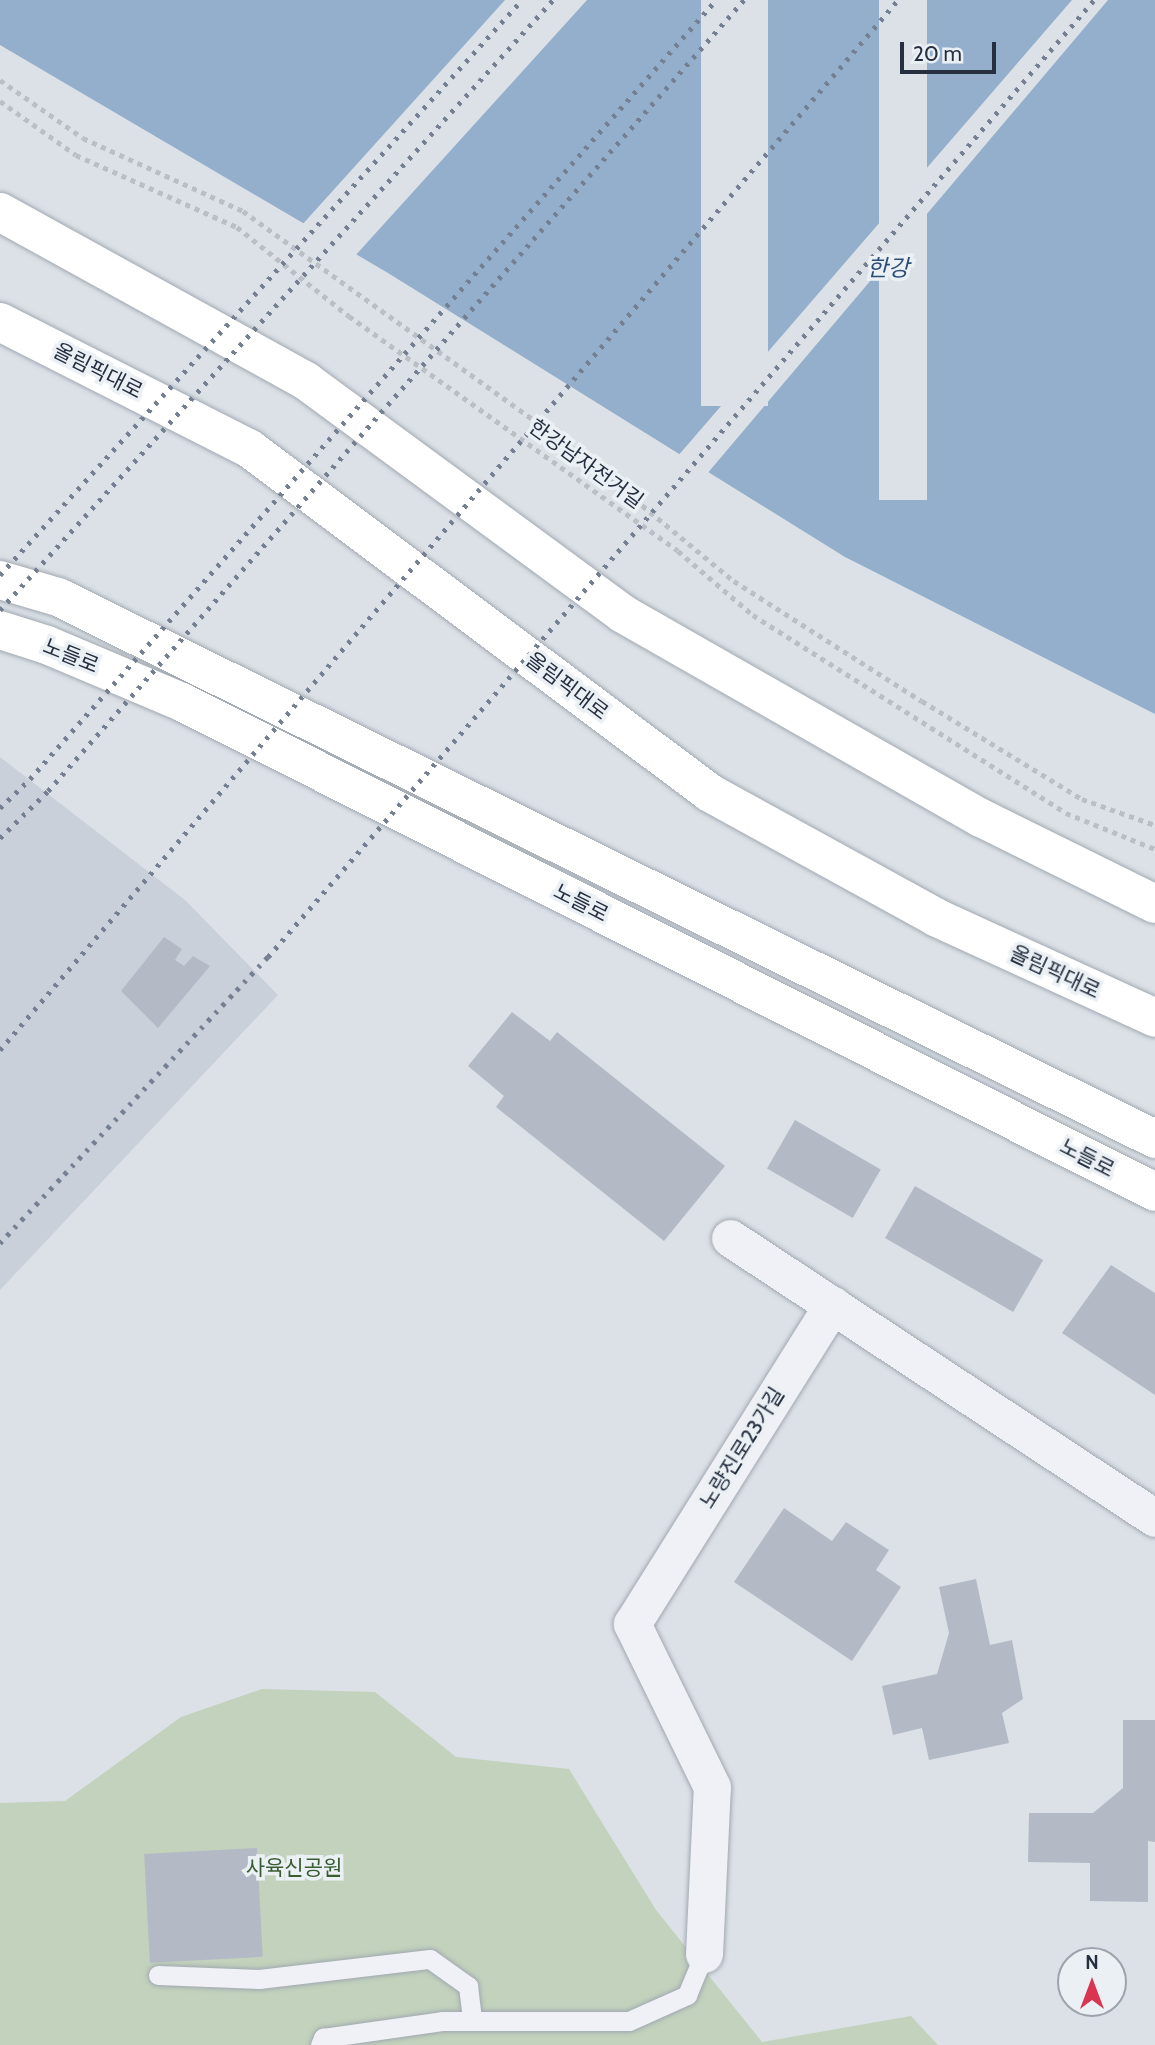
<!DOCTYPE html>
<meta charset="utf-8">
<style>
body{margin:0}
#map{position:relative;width:1155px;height:2045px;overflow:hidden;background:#dce1e7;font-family:Cabin,"Noto Sans KR",sans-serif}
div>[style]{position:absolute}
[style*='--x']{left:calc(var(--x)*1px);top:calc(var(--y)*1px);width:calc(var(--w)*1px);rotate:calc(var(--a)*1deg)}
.built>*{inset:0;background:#cad0da}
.green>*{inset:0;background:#c2d2bc}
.water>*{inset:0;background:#93afcb}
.pier>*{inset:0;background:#dce1e7;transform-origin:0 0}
.building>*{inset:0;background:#b3bac5;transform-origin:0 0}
.path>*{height:4.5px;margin-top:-2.25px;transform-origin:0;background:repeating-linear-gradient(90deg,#babfc6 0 5px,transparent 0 10px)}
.roads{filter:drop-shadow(0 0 2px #a1a8b1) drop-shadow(0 0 2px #a1a8b1)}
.lane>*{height:19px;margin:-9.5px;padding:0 9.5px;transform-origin:9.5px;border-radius:9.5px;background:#eff1f6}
.street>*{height:37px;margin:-18.5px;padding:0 18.5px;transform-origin:18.5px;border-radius:18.5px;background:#eff1f6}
.primary>*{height:38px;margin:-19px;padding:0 19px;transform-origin:19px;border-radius:19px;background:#fff}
.highway>*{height:38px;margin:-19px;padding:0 19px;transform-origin:19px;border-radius:19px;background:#fff}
.rail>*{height:5px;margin-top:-2.5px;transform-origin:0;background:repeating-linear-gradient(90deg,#748092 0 3.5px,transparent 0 10.5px)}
span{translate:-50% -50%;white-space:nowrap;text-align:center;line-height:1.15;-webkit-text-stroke:7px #ebf0f5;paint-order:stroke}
.street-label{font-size:21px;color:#252f3f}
.park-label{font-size:21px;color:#3a5c31}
.water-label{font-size:23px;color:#2c4e76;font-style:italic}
.north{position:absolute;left:1057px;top:1947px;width:70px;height:70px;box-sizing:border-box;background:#ebf0f5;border:2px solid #9ca3ac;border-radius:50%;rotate:0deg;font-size:19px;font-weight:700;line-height:28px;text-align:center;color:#252f3f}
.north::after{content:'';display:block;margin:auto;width:24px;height:32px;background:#d83550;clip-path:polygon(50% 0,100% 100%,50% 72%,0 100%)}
.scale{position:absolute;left:900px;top:42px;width:96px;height:32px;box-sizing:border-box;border:4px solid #252f3f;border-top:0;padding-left:9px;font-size:21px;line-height:24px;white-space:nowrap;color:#252f3f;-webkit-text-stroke:5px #ebf0f5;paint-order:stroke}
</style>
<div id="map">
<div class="built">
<div style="clip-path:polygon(0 757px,185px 900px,278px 995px,0 1290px)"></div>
</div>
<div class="green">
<div style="clip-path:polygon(262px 1689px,375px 1692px,456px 1757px,569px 1769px,656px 1910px,762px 2042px,911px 2016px,938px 2045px,0 2045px,0 1803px,65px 1801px,181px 1717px)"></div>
</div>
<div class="water">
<div style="clip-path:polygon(0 0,1155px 0,1155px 714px,845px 557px,388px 273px,0 45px)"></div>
</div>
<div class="pier">
<div style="clip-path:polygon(505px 0,587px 0,354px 257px,301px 226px)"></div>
<div style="left:701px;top:0;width:67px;height:406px"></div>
<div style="left:879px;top:0;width:48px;height:500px"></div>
<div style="clip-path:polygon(1072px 0,1108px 0,706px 475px,677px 457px)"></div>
</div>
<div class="building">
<div style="clip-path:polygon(164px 937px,182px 949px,175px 960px,184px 966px,193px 956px,210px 966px,158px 1028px,121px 991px)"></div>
<div style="clip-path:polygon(512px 1012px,550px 1041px,557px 1032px,725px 1166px,664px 1241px,496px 1107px,504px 1096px,468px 1066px)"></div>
<div style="left:795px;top:1120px;width:99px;height:56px;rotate:30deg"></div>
<div style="left:915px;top:1186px;width:148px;height:60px;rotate:30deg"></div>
<div style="clip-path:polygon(1111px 1265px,1155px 1293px,1155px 1395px,1062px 1333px)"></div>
<div style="clip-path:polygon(784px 1508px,832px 1541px,846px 1522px,889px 1550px,876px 1570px,901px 1587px,852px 1661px,734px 1582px)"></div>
<div style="clip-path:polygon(976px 1579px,990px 1645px,1012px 1640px,1023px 1699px,1002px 1713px,1009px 1743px,929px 1760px,922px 1728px,893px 1735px,882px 1686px,937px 1674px,949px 1633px,939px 1587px)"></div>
<div style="clip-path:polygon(1123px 1720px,1155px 1720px,1155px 1842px,1148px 1841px,1148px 1902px,1090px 1901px,1090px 1863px,1028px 1862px,1029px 1813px,1093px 1813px,1123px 1788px)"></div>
<div style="left:257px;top:1848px;width:109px;height:113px;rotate:87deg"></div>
</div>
<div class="path">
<div style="--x:0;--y:80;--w:101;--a:34.9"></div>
<div style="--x:83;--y:138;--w:176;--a:24.5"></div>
<div style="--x:243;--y:211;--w:406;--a:35.7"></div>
<div style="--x:573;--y:448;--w:209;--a:39.6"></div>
<div style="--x:734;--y:581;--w:223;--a:32.6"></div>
<div style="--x:922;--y:701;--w:188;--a:31.5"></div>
<div style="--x:1082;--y:799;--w:77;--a:19.6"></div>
<div style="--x:0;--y:101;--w:93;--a:35.4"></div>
<div style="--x:76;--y:155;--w:176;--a:24.1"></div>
<div style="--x:237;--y:227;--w:143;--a:38.5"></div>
<div style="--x:349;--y:316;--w:404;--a:35.5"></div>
<div style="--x:678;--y:551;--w:99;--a:40.5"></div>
<div style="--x:753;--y:615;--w:370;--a:32.3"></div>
<div style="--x:1066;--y:813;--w:96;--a:22"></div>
</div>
<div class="roads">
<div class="lane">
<div style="--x:158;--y:1975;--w:101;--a:2.3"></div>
<div style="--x:259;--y:1979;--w:172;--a:-6.7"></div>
<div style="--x:430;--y:1959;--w:47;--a:35.4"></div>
<div style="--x:468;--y:1986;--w:35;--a:83"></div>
<div style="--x:320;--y:2045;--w:8;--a:-67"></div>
<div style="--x:323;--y:2038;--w:120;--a:-8.1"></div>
<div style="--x:442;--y:2021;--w:187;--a:0"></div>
<div style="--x:629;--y:2021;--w:64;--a:-24.1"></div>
<div style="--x:687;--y:1995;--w:44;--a:-67.5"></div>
</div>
<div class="street">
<div style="--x:730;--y:1238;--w:509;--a:33.38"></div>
<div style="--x:704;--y:1954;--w:167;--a:-87.3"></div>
<div style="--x:712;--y:1787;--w:182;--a:-116.1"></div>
<div style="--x:632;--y:1624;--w:377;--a:-57.9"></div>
</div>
<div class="primary">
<div style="--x:0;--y:580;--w:60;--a:16.3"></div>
<div style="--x:58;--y:597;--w:1224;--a:26.29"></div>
<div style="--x:0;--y:630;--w:49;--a:17.7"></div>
<div style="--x:47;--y:645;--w:147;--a:22.9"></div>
<div style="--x:182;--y:702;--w:1089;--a:26.73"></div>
</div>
<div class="highway">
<div style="--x:0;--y:212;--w:350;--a:28.9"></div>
<div style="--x:306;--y:381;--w:393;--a:36.3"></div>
<div style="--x:623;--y:614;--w:412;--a:29.7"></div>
<div style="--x:981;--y:818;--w:194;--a:26.3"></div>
<div style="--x:0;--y:322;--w:280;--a:26.9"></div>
<div style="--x:250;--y:449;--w:574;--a:36.79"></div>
<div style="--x:710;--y:793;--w:259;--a:28.8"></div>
<div style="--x:937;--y:918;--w:240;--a:24.6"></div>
</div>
</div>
<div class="rail">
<div style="--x:0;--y:575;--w:777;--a:-47.77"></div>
<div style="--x:0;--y:610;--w:823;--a:-47.81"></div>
<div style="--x:0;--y:808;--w:42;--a:-44"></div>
<div style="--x:30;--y:779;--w:1038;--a:-48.63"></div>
<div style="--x:0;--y:838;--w:67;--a:-44.4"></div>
<div style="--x:48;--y:791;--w:1054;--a:-48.66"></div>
<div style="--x:0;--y:1050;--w:1382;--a:-49.46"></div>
<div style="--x:0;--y:1243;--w:392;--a:-46.9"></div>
<div style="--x:268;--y:957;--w:1264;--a:-49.2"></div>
</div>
<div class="street-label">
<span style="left:98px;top:371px;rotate:27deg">올림픽대로</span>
<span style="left:586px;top:464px;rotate:36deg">한강남자전거길</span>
<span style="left:71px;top:656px;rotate:22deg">노들로</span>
<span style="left:567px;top:686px;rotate:37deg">올림픽대로</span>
<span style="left:581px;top:903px;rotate:27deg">노들로</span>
<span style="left:1055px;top:972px;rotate:25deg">올림픽대로</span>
<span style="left:1087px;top:1158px;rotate:27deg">노들로</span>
<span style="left:742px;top:1448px;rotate:-58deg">노량진로23가길</span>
</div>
<div class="park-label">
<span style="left:294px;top:1868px">사육신공원</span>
</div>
<div class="water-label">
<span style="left:888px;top:268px">한강</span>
</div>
<div class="north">N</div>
<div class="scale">20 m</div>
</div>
